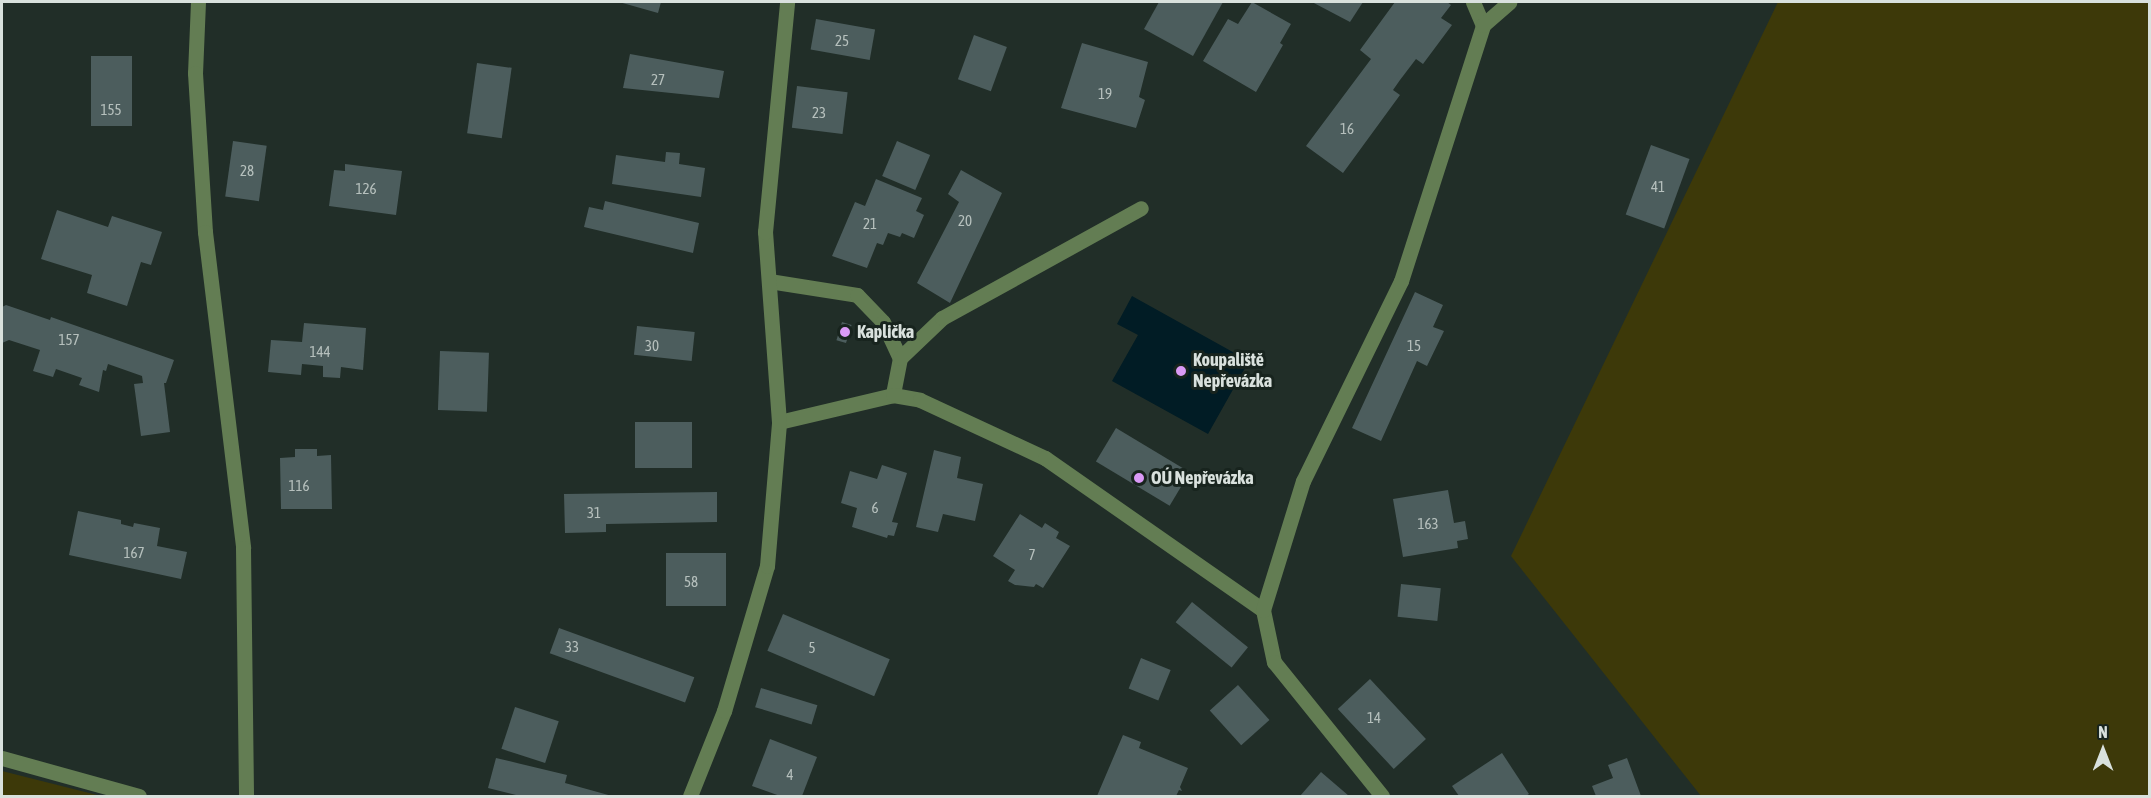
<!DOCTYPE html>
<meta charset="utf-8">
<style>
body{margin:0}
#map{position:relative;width:2151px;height:798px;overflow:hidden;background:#212e28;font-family:"Asap Condensed",sans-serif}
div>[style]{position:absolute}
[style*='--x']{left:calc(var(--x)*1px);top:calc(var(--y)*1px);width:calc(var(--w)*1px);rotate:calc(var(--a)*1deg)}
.green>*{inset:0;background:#3d3909}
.water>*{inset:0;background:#011c25}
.building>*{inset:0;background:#4c5d5d;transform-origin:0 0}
.minor>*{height:15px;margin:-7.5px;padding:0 7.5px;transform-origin:7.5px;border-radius:7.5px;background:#637d53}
.dots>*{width:16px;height:16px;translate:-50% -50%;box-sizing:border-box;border:3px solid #18241e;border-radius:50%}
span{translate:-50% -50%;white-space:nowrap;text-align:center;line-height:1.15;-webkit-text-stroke:6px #18241e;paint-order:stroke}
.number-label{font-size:15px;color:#b6c0bd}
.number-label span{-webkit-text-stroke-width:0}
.poi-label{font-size:18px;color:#d9e1dd;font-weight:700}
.left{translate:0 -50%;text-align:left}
.frame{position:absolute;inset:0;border:3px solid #d9e1dd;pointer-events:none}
.north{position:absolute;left:2073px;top:720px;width:60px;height:60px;-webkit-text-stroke:4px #18241e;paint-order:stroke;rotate:0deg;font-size:16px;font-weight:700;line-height:24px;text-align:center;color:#d9e1dd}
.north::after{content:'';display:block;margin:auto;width:21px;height:27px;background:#d9e1dd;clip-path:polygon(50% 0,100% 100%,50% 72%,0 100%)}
</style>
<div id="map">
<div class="green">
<div style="clip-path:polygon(1778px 2px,2149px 2px,2149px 796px,1701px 796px,1511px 556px)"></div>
<div style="clip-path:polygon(2px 771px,101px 796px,2px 796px)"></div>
</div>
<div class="water">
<div style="clip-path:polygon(1132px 296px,1249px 361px,1208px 434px,1112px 381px,1138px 335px,1117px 324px)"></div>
</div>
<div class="building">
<div style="clip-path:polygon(619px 2px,661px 2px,658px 13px)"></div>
<div style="clip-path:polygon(1159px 2px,1223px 2px,1193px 56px,1144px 29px)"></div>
<div style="clip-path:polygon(1252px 2px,1291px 24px,1280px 43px,1283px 45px,1256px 92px,1203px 61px,1228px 19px,1238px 24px)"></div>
<div style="clip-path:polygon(1312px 2px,1363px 2px,1350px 22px)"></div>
<div style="clip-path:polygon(1395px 2px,1447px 2px,1451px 5px,1441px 18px,1452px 25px,1423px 64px,1416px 59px,1400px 80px,1393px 90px,1400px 95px,1343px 173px,1306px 146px,1371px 59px,1360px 50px)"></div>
<div style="left:816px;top:19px;width:60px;height:31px;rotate:10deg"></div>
<div style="left:974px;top:35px;width:35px;height:47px;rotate:20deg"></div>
<div style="clip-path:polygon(1082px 43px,1148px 62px,1139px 97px,1145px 100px,1136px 128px,1061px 108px)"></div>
<div style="clip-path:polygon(630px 54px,724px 71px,719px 98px,623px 88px)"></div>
<div style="left:91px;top:56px;width:41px;height:70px"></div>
<div style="left:477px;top:63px;width:35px;height:71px;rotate:8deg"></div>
<div style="left:797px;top:86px;width:51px;height:42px;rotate:7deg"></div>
<div style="left:233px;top:141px;width:34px;height:56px;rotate:8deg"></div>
<div style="left:897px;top:141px;width:36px;height:38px;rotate:23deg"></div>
<div style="left:1651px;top:145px;width:41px;height:74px;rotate:20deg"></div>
<div style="clip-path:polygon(666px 152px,680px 153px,679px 164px,705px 168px,701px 197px,612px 184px,616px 155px,665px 162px)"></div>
<div style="clip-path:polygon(345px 164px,402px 171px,396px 215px,329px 206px,334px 170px,345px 171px)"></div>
<div style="clip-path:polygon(961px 170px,1002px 193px,950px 303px,917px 283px,959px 202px,948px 194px)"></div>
<div style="clip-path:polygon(876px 179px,922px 198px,916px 211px,924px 215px,914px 238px,902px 233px,900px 237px,888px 233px,883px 245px,877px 243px,867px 268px,832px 256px,855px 202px,865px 206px)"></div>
<div style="clip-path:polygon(605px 201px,699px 223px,693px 253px,584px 227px,589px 207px,603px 210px)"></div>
<div style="clip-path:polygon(57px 210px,108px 227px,112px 216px,162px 232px,151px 265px,141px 262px,127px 306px,87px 293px,92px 275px,41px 259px)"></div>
<div style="clip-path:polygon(1415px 292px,1443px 305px,1433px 327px,1444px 331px,1427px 366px,1417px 361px,1381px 441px,1352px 428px)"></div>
<div style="clip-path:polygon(6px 305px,50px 320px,51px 317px,174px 360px,166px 383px,164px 383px,170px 432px,141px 436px,134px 384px,143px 383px,142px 376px,108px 364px,106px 371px,103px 370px,99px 392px,79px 385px,82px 378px,56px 369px,53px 377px,33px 371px,40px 350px,9px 340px,2px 343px,2px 307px)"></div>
<div style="left:842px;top:322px;width:10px;height:19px;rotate:17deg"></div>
<div style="clip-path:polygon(304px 323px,366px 328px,363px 370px,341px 367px,340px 378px,323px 377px,323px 366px,302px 364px,301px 375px,268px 372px,271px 340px,302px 342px)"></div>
<div style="left:637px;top:326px;width:58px;height:29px;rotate:6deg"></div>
<div style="left:440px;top:351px;width:49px;height:59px;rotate:2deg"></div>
<div style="left:635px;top:422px;width:57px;height:46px"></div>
<div style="left:1116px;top:428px;width:86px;height:39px;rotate:31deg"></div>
<div style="clip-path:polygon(295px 449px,317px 449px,317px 456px,331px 455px,332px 509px,281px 509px,280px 458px,295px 457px)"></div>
<div style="clip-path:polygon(934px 450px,961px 457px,957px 478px,983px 484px,975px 521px,943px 514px,938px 532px,916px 527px)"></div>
<div style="clip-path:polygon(882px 465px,907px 473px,892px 522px,898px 523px,894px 536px,888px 535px,887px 538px,852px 527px,857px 508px,841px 503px,850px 471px,877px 479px)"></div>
<div style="clip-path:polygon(1448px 490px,1454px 523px,1465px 521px,1468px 539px,1457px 541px,1458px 548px,1403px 557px,1393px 499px)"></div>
<div style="clip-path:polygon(717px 492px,717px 522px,606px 524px,606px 532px,565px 533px,564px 494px)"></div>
<div style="clip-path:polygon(78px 511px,121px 520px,121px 524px,133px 527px,134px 523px,160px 528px,157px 546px,187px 552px,181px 579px,69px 555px)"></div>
<div style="clip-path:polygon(1020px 514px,1042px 528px,1045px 523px,1059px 532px,1056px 538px,1070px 546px,1043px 588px,1036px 584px,1034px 587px,1015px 585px,1008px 581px,1015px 570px,993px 556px)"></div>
<div style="left:666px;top:553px;width:60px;height:53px"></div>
<div style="left:1401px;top:584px;width:40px;height:33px;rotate:6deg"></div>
<div style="left:1192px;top:602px;width:72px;height:26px;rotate:39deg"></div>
<div style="left:783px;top:614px;width:116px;height:40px;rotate:23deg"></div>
<div style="left:559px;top:628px;width:144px;height:27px;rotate:20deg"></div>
<div style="left:1141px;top:658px;width:32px;height:33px;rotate:22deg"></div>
<div style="left:1370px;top:679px;width:82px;height:44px;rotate:47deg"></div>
<div style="left:1238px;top:685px;width:47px;height:38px;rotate:48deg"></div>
<div style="left:761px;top:688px;width:59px;height:20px;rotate:17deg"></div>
<div style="left:515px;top:707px;width:46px;height:44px;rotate:18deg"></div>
<div style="clip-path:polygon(1123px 735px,1141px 742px,1139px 748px,1188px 768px,1180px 787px,1182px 791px,1179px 790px,1176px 796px,1097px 796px)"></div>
<div style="clip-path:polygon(770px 739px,817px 757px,802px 796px,780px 796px,752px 786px)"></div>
<div style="clip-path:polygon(1502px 753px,1529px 794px,1526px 796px,1459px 796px,1452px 786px)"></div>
<div style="clip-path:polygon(496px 758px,567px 775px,565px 783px,612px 796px,520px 796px,488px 788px)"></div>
<div style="clip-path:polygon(1627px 758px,1641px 796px,1596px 796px,1592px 786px,1613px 778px,1608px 765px)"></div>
<div style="clip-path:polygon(1321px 772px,1349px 796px,1300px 796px)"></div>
</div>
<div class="minor">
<div style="--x:198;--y:2;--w:71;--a:92.4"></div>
<div style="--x:195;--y:73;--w:159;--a:86.4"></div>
<div style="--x:205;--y:232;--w:318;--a:83.1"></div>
<div style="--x:243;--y:548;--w:248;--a:89.3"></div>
<div style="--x:1473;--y:2;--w:25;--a:67"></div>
<div style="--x:769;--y:281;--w:89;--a:9"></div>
<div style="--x:857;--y:295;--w:37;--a:46"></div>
<div style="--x:883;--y:322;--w:40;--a:65"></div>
<div style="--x:900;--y:358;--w:38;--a:101"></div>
<div style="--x:900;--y:358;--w:58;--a:-43.6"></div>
<div style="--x:942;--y:318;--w:227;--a:-28.9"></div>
<div style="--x:779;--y:422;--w:117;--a:-13.3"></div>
<div style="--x:893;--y:395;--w:27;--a:10"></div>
<div style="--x:920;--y:400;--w:138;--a:24.9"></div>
<div style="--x:1045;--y:458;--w:266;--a:34.9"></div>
<div style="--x:1263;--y:610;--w:53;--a:78.1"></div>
<div style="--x:1274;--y:662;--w:172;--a:51.1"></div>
<div style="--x:1263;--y:610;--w:135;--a:-72.8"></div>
<div style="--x:1303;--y:481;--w:223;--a:-63.9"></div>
<div style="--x:1401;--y:281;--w:269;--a:-72.2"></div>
<div style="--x:1483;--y:25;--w:35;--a:-41"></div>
<div style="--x:2;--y:758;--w:142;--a:15.5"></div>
<div style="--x:690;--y:796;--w:92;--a:-68.2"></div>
<div style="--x:724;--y:711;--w:151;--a:-73.5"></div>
<div style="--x:767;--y:566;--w:144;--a:-85.2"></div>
<div style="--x:779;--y:422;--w:191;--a:-94.2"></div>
<div style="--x:765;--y:232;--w:231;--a:-84.5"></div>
</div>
<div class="dots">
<div style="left:845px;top:332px;background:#da9af6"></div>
<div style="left:1181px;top:371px;background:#da9af6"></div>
<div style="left:1139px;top:478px;background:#da9af6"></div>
</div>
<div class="number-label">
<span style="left:842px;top:41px">25</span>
<span style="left:658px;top:80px">27</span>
<span style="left:1105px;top:94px">19</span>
<span style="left:111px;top:110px">155</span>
<span style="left:819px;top:113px">23</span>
<span style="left:1347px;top:129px">16</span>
<span style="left:247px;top:171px">28</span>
<span style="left:1658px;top:187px">41</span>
<span style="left:366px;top:189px">126</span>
<span style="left:965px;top:221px">20</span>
<span style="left:870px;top:224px">21</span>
<span style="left:69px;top:340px">157</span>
<span style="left:652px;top:346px">30</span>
<span style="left:1414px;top:346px">15</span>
<span style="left:320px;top:352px">144</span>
<span style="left:299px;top:486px">116</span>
<span style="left:875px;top:508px">6</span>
<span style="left:594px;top:513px">31</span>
<span style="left:1428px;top:524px">163</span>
<span style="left:134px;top:553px">167</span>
<span style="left:1032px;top:555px">7</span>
<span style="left:691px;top:582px">58</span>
<span style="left:572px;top:647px">33</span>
<span style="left:812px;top:648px">5</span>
<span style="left:1374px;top:718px">14</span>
<span style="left:790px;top:775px">4</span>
</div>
<div class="poi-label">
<span class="left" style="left:857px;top:332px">Kaplička</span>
<span class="left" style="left:1193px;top:371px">Koupaliště<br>Nepřevázka</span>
<span class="left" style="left:1151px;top:478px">OÚ Nepřevázka</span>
</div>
<div class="frame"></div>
<div class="north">N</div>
</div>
